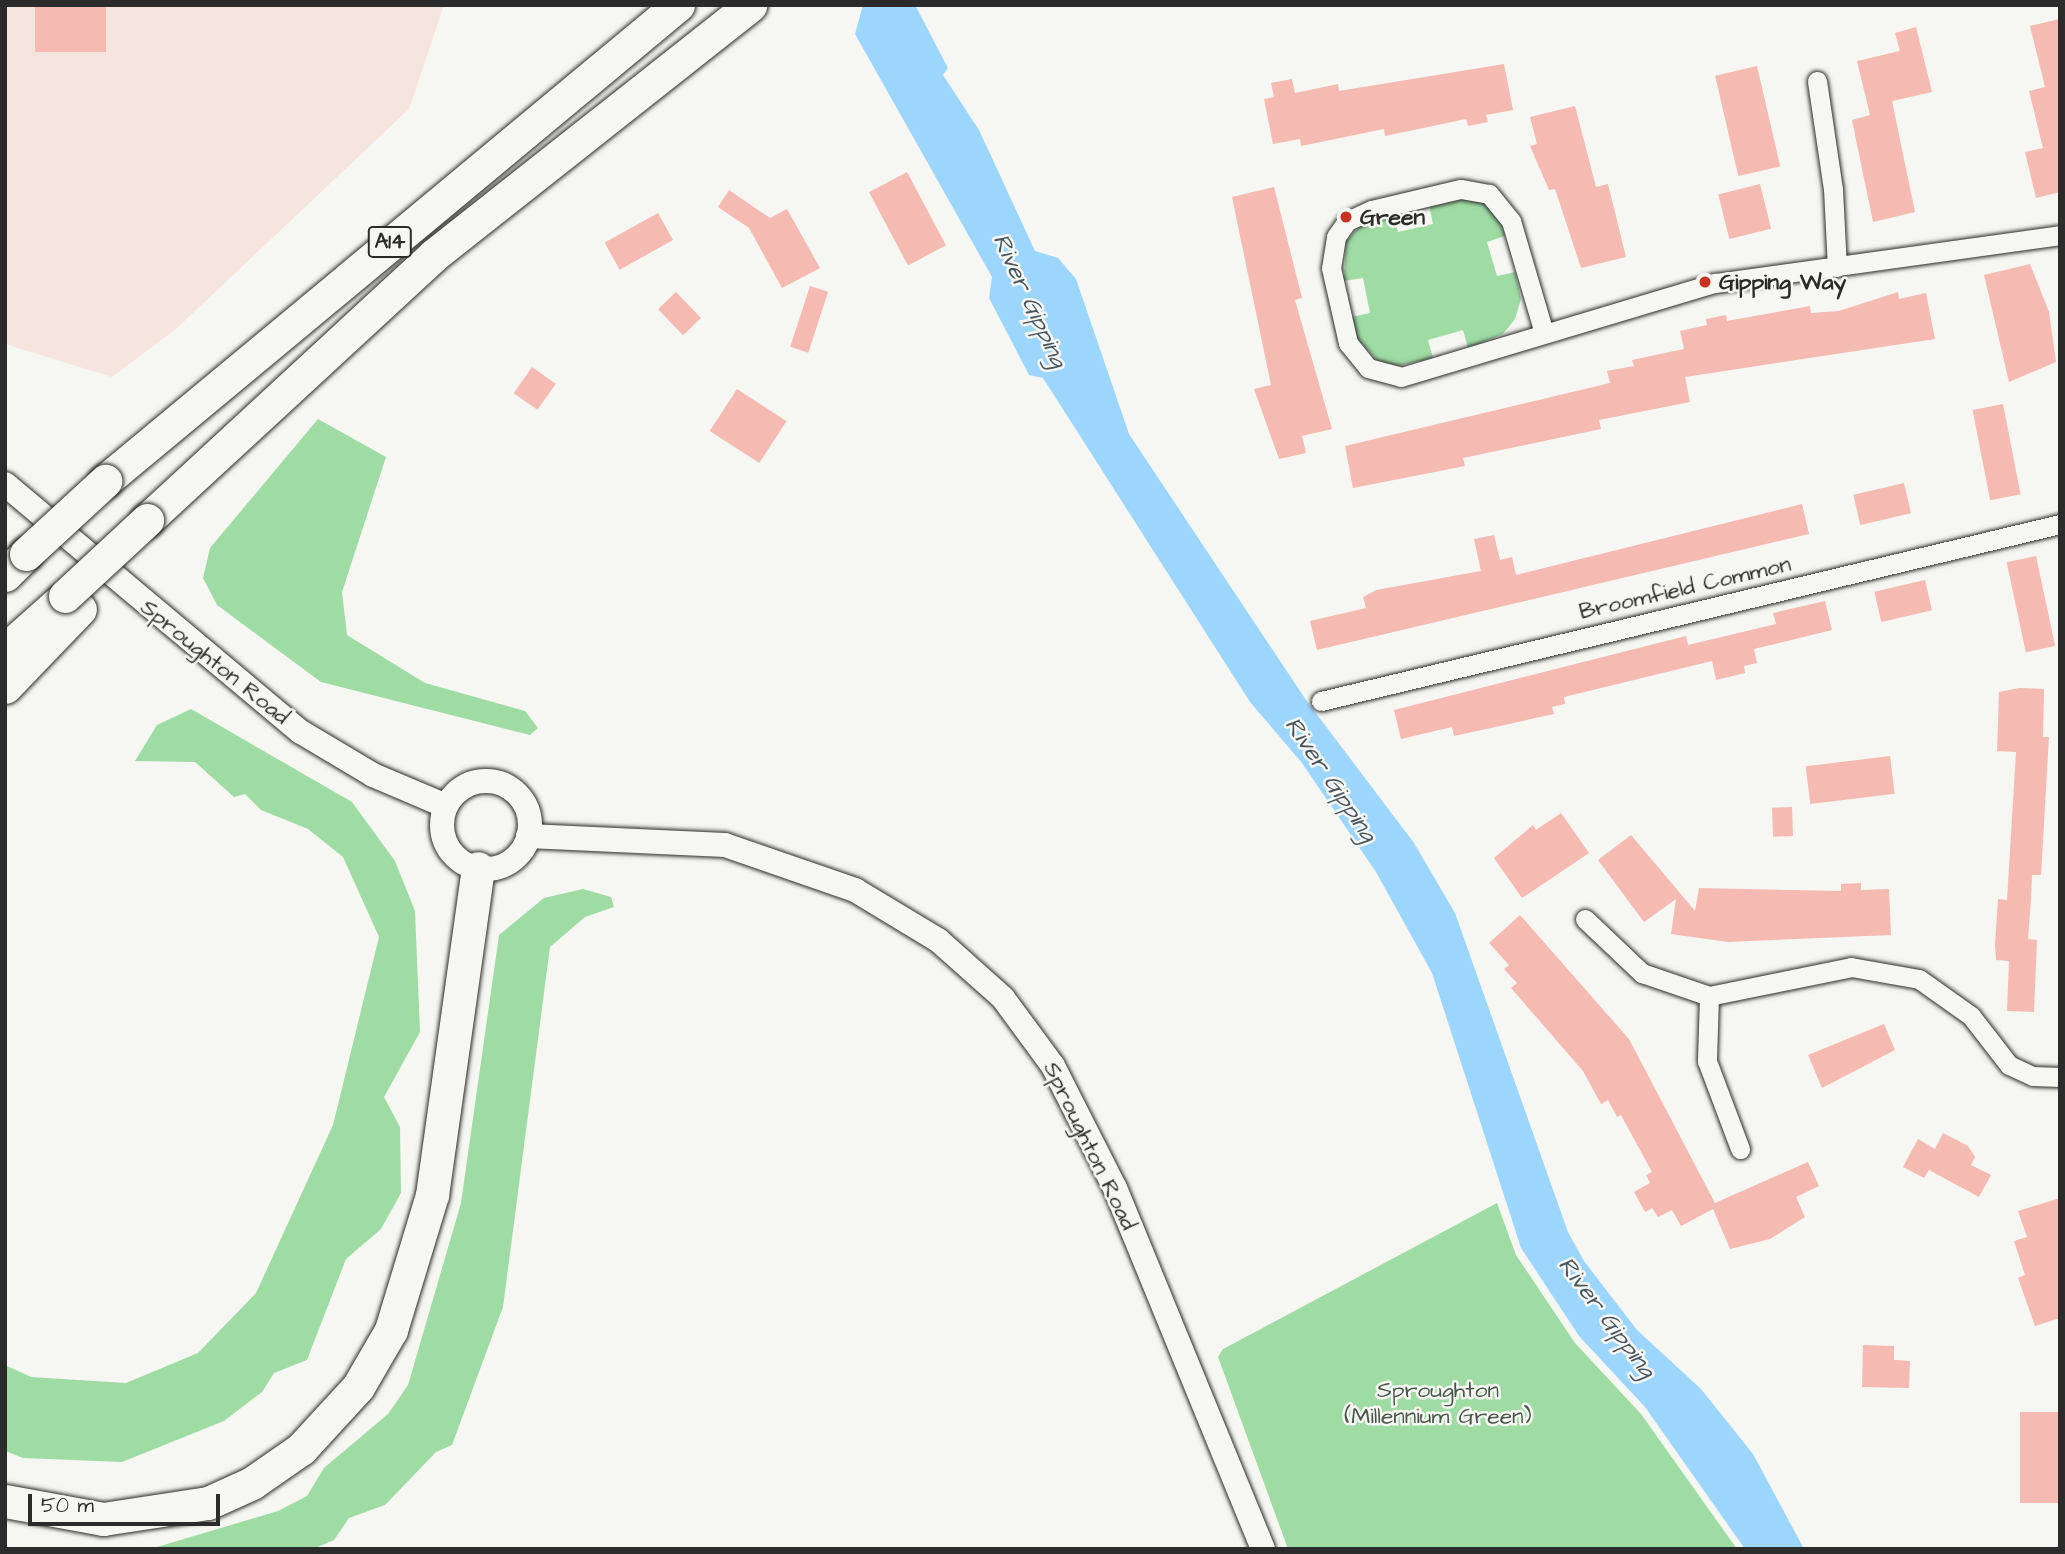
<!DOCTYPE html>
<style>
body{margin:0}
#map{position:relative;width:2065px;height:1554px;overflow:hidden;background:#f6f6f2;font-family:"Architects Daughter",sans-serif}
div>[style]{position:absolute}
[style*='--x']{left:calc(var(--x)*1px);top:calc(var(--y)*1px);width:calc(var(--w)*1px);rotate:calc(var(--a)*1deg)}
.built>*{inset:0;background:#f6e4df}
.green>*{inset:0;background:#9fdca4}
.water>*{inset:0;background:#9dd6fd}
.building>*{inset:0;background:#f5bab2;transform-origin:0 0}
.roads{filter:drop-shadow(0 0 2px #2b2b2b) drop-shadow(0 0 2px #2b2b2b)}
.minor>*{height:19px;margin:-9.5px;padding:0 9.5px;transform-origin:9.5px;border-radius:9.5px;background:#f6f6f2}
.tertiary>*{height:24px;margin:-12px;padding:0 12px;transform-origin:12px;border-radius:12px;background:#f6f6f2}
.tertiary>.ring{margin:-12px;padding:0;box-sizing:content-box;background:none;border:24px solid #f6f6f2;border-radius:50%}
.trunk>*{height:33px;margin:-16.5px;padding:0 16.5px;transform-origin:16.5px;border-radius:16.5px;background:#f6f6f2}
.bridges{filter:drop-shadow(0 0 2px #2b2b2b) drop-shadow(0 0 2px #2b2b2b)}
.trunk-bridge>*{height:33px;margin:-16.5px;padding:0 16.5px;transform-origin:16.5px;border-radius:16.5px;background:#f6f6f2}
.dots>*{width:19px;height:19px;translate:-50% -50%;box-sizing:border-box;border:4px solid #f6f6f2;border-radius:50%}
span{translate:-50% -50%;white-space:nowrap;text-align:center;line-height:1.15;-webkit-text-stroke:5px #f6f6f2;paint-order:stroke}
.shield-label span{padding:2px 5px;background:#f6f6f2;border:2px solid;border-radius:5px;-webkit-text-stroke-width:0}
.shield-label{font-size:21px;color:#2b2b2b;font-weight:700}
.poi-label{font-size:23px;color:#2b2b2b;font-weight:700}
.left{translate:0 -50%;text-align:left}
.street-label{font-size:23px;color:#2b2b2b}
.park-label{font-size:23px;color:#485749}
.water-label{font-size:24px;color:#485660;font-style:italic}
.frame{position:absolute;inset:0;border:7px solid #2b2b2b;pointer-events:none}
.scale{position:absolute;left:28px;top:1494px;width:192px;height:32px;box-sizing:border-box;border:4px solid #2b2b2b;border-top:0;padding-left:9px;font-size:21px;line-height:24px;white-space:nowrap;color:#2b2b2b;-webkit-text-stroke:5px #f6f6f2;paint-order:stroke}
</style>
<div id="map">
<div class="built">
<div style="clip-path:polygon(5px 5px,444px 5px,409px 109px,177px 328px,112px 377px,5px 344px)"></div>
</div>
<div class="green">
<div style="clip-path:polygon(1466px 198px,1483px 201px,1498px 216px,1505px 236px,1487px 242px,1497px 276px,1515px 272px,1521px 299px,1515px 319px,1503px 334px,1468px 348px,1463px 330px,1428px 340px,1433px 358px,1397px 366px,1379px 362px,1356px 337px,1351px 317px,1370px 313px,1363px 278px,1344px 281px,1346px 241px,1359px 227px,1393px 213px,1398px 232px,1433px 224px,1429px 205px)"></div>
<div style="clip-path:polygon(318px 419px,386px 457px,342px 592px,347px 635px,425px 683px,525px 711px,538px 728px,530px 735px,321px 682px,217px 605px,203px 578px,210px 548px)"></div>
<div style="clip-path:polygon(191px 709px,352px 802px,395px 861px,415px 911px,420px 1032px,384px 1097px,400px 1127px,401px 1193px,381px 1229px,346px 1259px,307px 1360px,274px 1373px,262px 1392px,224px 1421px,122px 1462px,23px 1458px,5px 1451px,5px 1365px,31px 1377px,126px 1383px,198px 1353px,256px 1293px,333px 1125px,379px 937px,343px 857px,308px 829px,261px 810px,245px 794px,234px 797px,195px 762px,135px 761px,157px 725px)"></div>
<div style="clip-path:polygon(583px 889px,611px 897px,614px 907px,585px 917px,550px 947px,503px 1307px,452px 1445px,436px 1452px,385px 1505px,349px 1518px,334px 1540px,313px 1549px,114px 1549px,157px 1547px,278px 1511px,307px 1496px,324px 1468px,388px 1414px,408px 1385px,461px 1203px,499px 935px,544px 898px)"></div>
<div style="clip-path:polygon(1497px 1203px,1516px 1255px,1575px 1343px,1641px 1414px,1737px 1549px,1288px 1549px,1218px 1357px,1223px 1349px)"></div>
</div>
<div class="water">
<div style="clip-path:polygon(863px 5px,915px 5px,948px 68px,943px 75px,979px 130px,1035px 251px,1058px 258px,1076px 279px,1129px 434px,1306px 700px,1414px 843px,1455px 913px,1568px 1232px,1584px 1261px,1637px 1330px,1701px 1389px,1753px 1454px,1804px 1549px,1745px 1549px,1645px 1407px,1579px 1336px,1521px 1248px,1432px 973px,1376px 872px,1302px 763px,1250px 702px,1043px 378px,1029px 375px,989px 298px,992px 277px,855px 34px)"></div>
</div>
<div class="building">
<div style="left:35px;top:5px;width:71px;height:47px"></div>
<div style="clip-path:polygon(2060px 19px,2060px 192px,2036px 198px,2025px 152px,2043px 148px,2029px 91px,2045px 87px,2030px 26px)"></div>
<div style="clip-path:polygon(1916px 27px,1932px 92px,1892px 101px,1915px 212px,1873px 222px,1852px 120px,1870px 115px,1857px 61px,1900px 51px,1895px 33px)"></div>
<div style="clip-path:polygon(1504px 64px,1513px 110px,1486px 115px,1488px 122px,1468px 126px,1466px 119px,1385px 136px,1384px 129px,1301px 146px,1300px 139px,1273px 144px,1264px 99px,1274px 97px,1271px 83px,1292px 79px,1295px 93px,1338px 84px,1339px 91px)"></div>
<div style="left:1757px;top:66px;width:103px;height:43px;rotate:77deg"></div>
<div style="clip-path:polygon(1575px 106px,1596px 187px,1608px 184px,1626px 257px,1581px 268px,1555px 189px,1549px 190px,1530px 146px,1537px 144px,1530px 117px)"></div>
<div style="left:907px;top:172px;width:83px;height:43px;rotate:62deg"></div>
<div style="left:1760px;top:184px;width:46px;height:43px;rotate:76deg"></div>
<div style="clip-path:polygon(1274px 187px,1302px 298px,1295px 300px,1332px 429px,1302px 436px,1306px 453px,1279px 459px,1254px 389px,1271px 385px,1232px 197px)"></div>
<div style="clip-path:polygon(729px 190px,770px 218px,787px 209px,820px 268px,782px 288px,749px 228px,718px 207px)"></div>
<div style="left:658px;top:213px;width:31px;height:61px;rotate:61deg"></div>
<div style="clip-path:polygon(2030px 264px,2049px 312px,2056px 362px,2009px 382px,1984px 275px)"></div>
<div style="left:810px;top:286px;width:19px;height:64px;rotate:18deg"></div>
<div style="left:676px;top:292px;width:36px;height:25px;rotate:46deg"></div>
<div style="clip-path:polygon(1898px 292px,1899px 299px,1926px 293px,1935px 339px,1685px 377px,1690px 402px,1599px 420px,1601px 429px,1463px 458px,1465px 466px,1353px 488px,1345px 446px,1610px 383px,1607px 371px,1634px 366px,1632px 360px,1684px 349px,1680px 331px,1707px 325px,1706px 319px,1726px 315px,1727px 321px,1810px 306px,1811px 313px,1839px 311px)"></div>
<div style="left:532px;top:367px;width:29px;height:32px;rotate:35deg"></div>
<div style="left:737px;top:389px;width:59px;height:50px;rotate:33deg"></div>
<div style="left:2003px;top:404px;width:92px;height:31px;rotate:79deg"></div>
<div style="left:1904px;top:483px;width:31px;height:52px;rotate:77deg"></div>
<div style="clip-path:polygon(1802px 504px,1809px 534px,1317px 650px,1310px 621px,1366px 608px,1363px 597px,1376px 590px,1481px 571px,1474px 539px,1494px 535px,1500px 560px,1512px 557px,1516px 575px)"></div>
<div style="left:2036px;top:556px;width:92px;height:30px;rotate:78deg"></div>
<div style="left:1925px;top:580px;width:31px;height:52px;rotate:77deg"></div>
<div style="clip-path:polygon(1825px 601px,1832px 630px,1754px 649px,1757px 663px,1744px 666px,1745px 673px,1716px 680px,1712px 661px,1564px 697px,1565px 704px,1552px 707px,1554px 714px,1454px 736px,1452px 727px,1401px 739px,1394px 710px,1686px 636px,1688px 645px,1776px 624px,1773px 613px)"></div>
<div style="clip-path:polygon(2019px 688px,2044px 689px,2043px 737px,2049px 737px,2041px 875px,2032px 875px,2031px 899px,2028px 939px,2037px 940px,2034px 1012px,2007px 1011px,2009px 961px,1996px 960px,1995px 945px,1998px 899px,2007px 900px,2016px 752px,1997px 751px,1999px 692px)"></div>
<div style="left:1890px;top:756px;width:38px;height:85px;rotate:83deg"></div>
<div style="left:1792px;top:807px;width:29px;height:20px;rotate:88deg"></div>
<div style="clip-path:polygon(1561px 813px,1589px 853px,1522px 898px,1494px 858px,1533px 825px,1536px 830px)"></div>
<div style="clip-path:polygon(1631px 835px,1695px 911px,1699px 888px,1841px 891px,1841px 884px,1861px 883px,1861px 890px,1889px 889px,1891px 935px,1728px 942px,1671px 934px,1676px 899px,1644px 922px,1598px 860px)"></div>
<div style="clip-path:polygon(1520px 915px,1629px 1039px,1715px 1203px,1808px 1162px,1819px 1186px,1796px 1197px,1805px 1217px,1770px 1239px,1730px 1249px,1713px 1209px,1681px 1226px,1672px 1210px,1658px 1217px,1652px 1208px,1645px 1212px,1634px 1192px,1650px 1183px,1646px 1175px,1652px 1172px,1621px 1115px,1617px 1117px,1608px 1100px,1601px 1104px,1583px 1071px,1511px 988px,1517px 983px,1504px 969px,1509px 965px,1489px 943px)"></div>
<div style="clip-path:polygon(1884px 1024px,1895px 1050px,1822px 1088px,1808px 1055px)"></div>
<div style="clip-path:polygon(1943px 1133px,1968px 1146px,1975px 1157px,1971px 1165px,1991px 1175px,1979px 1197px,1929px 1170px,1924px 1178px,1903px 1167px,1918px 1139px,1935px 1149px)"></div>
<div style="clip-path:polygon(2060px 1198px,2060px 1318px,2035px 1326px,2018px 1278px,2025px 1275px,2014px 1241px,2027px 1237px,2018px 1211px)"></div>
<div style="clip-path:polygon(1863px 1345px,1894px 1346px,1894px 1360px,1910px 1361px,1909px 1388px,1862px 1387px)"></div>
<div style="left:2060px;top:1412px;width:91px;height:40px;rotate:90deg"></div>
</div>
<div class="roads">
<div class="minor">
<div style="--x:1817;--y:81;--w:109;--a:81.6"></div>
<div style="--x:1833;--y:189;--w:78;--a:87.1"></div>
<div style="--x:1544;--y:333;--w:117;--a:-106.4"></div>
<div style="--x:1511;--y:221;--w:35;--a:-129"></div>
<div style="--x:1489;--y:194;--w:29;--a:-170"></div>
<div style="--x:1460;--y:189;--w:91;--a:166.7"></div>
<div style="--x:1371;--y:210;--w:26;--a:155"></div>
<div style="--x:1347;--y:221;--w:19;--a:125"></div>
<div style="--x:1336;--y:237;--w:31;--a:99"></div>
<div style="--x:1331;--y:268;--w:77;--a:77.2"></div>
<div style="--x:1348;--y:343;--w:32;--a:51"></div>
<div style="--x:1368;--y:368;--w:34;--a:15"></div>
<div style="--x:1401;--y:377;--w:328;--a:-16.7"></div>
<div style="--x:1715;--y:283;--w:348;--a:-7.9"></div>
<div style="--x:1321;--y:701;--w:760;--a:-13.47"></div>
<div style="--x:1585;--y:919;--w:79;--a:43.5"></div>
<div style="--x:1642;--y:973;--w:71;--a:18.9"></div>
<div style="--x:1709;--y:996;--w:145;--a:-11.5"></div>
<div style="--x:1851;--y:967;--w:69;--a:10"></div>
<div style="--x:1919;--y:979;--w:64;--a:35.4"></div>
<div style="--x:1971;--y:1016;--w:62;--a:52.2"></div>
<div style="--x:2009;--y:1065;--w:26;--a:25"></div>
<div style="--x:2033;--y:1076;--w:27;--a:2"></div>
<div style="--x:1709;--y:996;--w:65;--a:91.8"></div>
<div style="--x:1707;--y:1061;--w:94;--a:69.4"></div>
</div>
<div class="tertiary">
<div style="--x:5;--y:484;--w:386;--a:40"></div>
<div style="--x:301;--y:732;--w:84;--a:30.8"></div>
<div style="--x:373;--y:775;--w:79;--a:23"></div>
<div class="ring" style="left:442px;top:781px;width:64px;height:64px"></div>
<div style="--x:528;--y:836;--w:197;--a:2.6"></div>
<div style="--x:725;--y:845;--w:138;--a:19.1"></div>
<div style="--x:855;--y:890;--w:97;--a:31.1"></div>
<div style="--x:938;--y:940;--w:87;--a:41.7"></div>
<div style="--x:1003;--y:998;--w:84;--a:53.7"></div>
<div style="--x:1053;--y:1066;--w:137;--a:63.1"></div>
<div style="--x:1115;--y:1188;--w:390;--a:67.7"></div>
</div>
<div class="trunk">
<div style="--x:105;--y:481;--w:745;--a:-39.72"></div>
<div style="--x:147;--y:520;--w:391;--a:-42.7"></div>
<div style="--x:434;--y:255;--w:403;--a:-38.3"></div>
<div style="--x:5;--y:575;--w:30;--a:-45"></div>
<div style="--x:5;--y:650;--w:71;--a:-41.6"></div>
<div style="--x:5;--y:687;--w:108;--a:-46.1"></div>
<div style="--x:5;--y:1501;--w:100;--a:10.4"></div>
<div style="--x:103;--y:1519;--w:106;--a:-8.7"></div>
<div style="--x:208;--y:1503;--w:48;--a:-24.4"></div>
<div style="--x:252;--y:1483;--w:60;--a:-34.8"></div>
<div style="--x:301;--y:1449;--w:84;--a:-47.4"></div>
<div style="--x:358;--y:1387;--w:66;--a:-59.9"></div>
<div style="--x:391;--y:1330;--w:141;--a:-73.1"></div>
<div style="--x:432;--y:1195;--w:330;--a:-82"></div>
</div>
</div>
<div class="bridges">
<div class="trunk-bridge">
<div style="--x:26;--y:554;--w:108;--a:-42.7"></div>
<div style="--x:65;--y:596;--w:112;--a:-42.8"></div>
</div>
</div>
<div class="dots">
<div style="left:1346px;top:217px;background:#c8321e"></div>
<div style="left:1705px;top:282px;background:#c8321e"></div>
</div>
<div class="shield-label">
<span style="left:390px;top:242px">A14</span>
</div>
<div class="poi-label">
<span class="left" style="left:1360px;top:217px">Green</span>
<span class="left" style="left:1719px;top:282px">Gipping Way</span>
</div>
<div class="street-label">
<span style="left:1685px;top:588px;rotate:-13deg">Broomfield Common</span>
<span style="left:215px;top:662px;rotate:39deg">Sproughton Road</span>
<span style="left:1090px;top:1146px;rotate:64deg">Sproughton Road</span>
</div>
<div class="park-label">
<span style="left:1438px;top:1403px">Sproughton<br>(Millennium Green)</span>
</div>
<div class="water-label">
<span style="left:1029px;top:301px;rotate:65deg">River Gipping</span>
<span style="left:1330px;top:780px;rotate:56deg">River Gipping</span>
<span style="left:1606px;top:1318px;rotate:53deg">River Gipping</span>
</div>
<div class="frame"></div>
<div class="scale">50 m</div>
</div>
